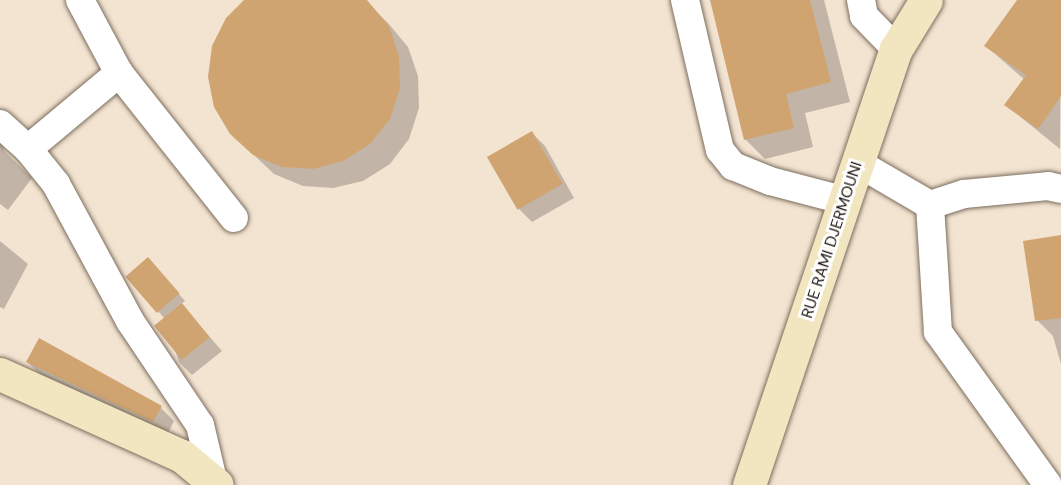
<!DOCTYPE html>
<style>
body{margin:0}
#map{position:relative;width:1061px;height:485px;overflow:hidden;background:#f3e3d1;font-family:"DM Sans",sans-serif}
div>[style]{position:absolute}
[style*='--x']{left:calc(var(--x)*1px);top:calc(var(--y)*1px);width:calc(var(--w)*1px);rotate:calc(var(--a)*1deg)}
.shadow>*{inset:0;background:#0003}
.building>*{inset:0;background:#d0a471;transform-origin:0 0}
.roads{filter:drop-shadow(0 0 2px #7c6e5e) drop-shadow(0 0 2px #7c6e5e)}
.minor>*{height:28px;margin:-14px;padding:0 14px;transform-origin:14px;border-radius:14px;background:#fff}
.secondary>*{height:33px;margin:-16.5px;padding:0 16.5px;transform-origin:16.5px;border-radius:16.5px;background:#f2e6c1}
span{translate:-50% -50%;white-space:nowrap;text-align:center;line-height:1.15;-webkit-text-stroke:6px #fff;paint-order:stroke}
.street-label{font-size:16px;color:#19130d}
</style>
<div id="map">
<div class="shadow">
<div style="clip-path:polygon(246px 0,364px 0,388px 23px,408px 47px,418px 76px,419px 108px,409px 139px,390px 164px,363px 181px,333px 188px,303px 186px,274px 174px,231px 133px)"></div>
<div style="clip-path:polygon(711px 0,824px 0,850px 102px,805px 113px,813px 147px,765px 159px,746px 140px)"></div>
<div style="clip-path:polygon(1019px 0,1061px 0,1060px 149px,1006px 105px,1025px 80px,986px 46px)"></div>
<div style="clip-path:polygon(532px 133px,545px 146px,574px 198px,532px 222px,519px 209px)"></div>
<div style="clip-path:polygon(0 140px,5px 152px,32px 178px,8px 210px,0 204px)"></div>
<div style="clip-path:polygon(1061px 237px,1061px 364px,1053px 336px,1037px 320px)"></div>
<div style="clip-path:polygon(0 241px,28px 264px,4px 309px,0 307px)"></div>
<div style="clip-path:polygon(155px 266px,185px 301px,181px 304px,222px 351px,192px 375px,179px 362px,165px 319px,127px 276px)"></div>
<div style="clip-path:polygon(39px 340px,161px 408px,174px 421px,167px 435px,41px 375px,27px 362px)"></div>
</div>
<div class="building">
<div style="clip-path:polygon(244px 0,367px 0,389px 26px,399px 56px,400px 88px,390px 119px,370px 144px,343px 161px,313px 169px,282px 167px,253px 155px,230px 134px,214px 107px,208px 77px,212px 46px,226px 18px)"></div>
<div style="clip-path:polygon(710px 0,810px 0,831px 82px,786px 94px,794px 128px,744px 140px)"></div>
<div style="clip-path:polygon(1017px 0,1061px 0,1061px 96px,1038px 129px,1004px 105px,1026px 75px,984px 46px)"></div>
<div style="left:532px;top:131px;width:61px;height:52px;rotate:60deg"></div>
<div style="clip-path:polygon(1061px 235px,1061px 318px,1035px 321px,1023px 241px)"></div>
<div style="left:148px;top:257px;width:48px;height:30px;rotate:49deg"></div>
<div style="left:182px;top:303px;width:44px;height:36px;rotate:51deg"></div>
<div style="clip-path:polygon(39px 338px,162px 406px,153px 422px,26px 362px)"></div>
</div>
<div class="roads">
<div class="minor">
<div style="--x:80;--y:0;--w:83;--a:61.9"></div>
<div style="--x:685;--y:0;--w:154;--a:76.9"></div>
<div style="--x:720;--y:150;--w:21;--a:51"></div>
<div style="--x:733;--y:166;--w:40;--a:22"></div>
<div style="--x:770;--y:181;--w:79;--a:14.7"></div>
<div style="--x:861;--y:0;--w:16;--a:79"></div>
<div style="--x:864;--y:16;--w:46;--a:45.9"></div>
<div style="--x:0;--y:124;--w:38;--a:42"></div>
<div style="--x:28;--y:149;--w:45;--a:51.3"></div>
<div style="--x:56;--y:184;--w:156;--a:61.6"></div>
<div style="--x:130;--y:321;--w:125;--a:56.1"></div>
<div style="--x:200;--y:425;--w:57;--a:76.7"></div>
<div style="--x:28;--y:149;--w:119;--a:-39.9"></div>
<div style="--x:119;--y:73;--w:185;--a:51.6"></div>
<div style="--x:858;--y:163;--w:83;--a:30.3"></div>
<div style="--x:930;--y:205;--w:36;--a:-18"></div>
<div style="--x:964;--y:194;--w:84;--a:-5.4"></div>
<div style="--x:1048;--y:186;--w:13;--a:13"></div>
<div style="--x:930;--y:205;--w:127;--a:86.4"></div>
<div style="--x:938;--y:332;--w:188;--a:54.3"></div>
</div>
<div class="secondary">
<div style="--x:0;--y:374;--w:200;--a:24.3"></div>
<div style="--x:182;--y:456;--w:45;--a:39.6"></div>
<div style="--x:749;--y:485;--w:460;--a:-71.4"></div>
<div style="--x:896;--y:49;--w:57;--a:-58.5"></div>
</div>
</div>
<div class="street-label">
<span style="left:832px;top:240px;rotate:-72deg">RUE RAMI DJERMOUNI</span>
</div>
</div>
